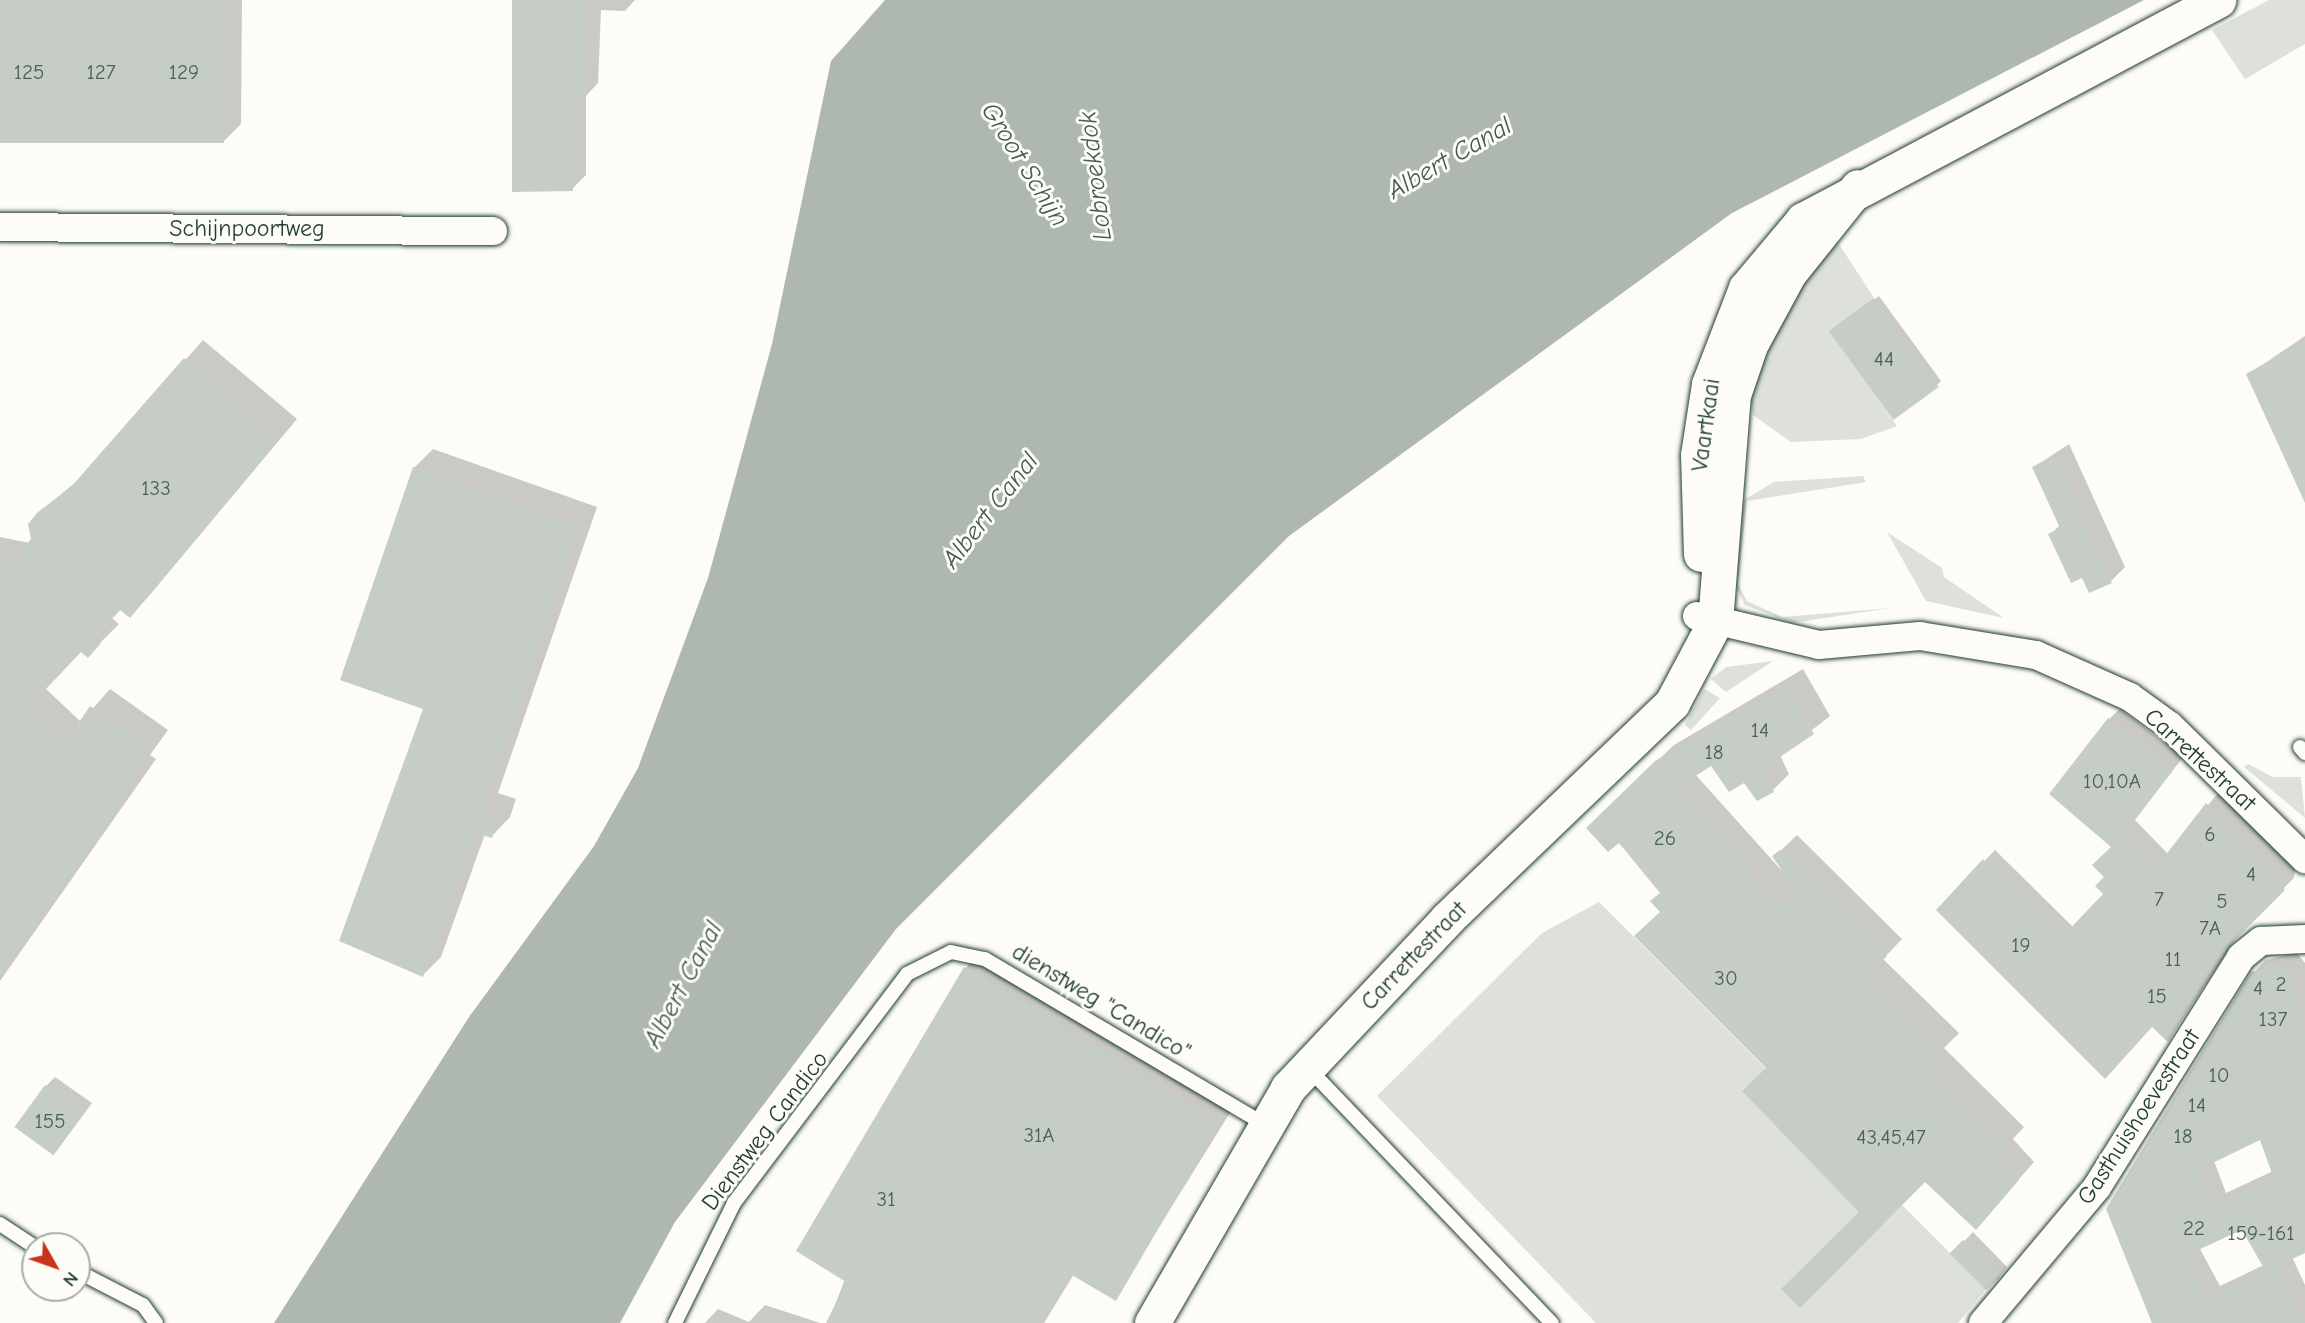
<!DOCTYPE html>
<style>
body{margin:0}
#map{position:relative;width:2305px;height:1323px;overflow:hidden;background:#fdfcf7;font-family:"Comic Neue",sans-serif}
div>[style]{position:absolute}
[style*='--x']{left:calc(var(--x)*1px);top:calc(var(--y)*1px);width:calc(var(--w)*1px);rotate:calc(var(--a)*1deg)}
.green>*{inset:0;background:#dde0db}
.water>*{inset:0;background:#aeb8b1}
.shadow>*{inset:0;background:#0003}
.building>*{inset:0;background:#c6cdc7;transform-origin:0 0}
.roads{filter:drop-shadow(0 0 2px #1f3d34) drop-shadow(0 0 2px #1f3d34)}
.service>*{height:14px;margin:-7px;padding:0 7px;transform-origin:7px;border-radius:7px;background:#fdfcf7}
.minor>*{height:28px;margin:-14px;padding:0 14px;transform-origin:14px;border-radius:14px;background:#fdfcf7}
.tertiary>*{height:35px;margin:-17.5px;padding:0 17.5px;transform-origin:17.5px;border-radius:17.5px;background:#fdfcf7}
span{translate:-50% -50%;white-space:nowrap;text-align:center;line-height:1.15;-webkit-text-stroke:6px #fdfcf7;paint-order:stroke}
.number-label{font-size:21px;color:#496159}
.number-label span{-webkit-text-stroke-width:0}
.street-label{font-size:24px;color:#1f3d34}
.water-label{font-size:26px;color:#435c53;font-style:italic}
.north{position:absolute;left:21px;top:1232px;width:70px;height:70px;box-sizing:border-box;background:#fdfcf7;border:2px solid #a4b0a9;border-radius:50%;rotate:130deg;font-size:19px;font-weight:700;line-height:28px;text-align:center;color:#1f3d34}
.north::after{content:'';display:block;margin:auto;width:24px;height:32px;background:#c8321e;clip-path:polygon(50% 0,100% 100%,50% 72%,0 100%)}
</style>
<div id="map">
<div class="green">
<div style="clip-path:polygon(2269px 0,2305px 0,2305px 44px,2245px 79px,2212px 30px)"></div>
<div style="clip-path:polygon(1837px 241px,1874px 298px,1830px 331px,1897px 426px,1861px 439px,1791px 442px,1753px 415px,1750px 393px,1792px 297px)"></div>
<div style="clip-path:polygon(1863px 476px,1866px 482px,1747px 501px,1738px 584px,1747px 601px,1782px 617px,1891px 608px,1792px 623px,1745px 605px,1733px 582px,1744px 500px,1774px 482px)"></div>
<div style="clip-path:polygon(1887px 532px,1942px 568px,1944px 577px,2004px 618px,1926px 601px)"></div>
<div style="clip-path:polygon(1773px 661px,1726px 692px,1711px 679px,1726px 667px)"></div>
<div style="clip-path:polygon(1704px 689px,1720px 698px,1691px 730px,1685px 725px)"></div>
<div style="clip-path:polygon(2248px 764px,2273px 777px,2301px 777px,2305px 818px,2244px 767px)"></div>
<div style="clip-path:polygon(1599px 902px,1986px 1289px,1958px 1323px,1596px 1323px,1377px 1096px,1542px 933px)"></div>
</div>
<div class="water">
<div style="clip-path:polygon(885px 0,2144px 0,1732px 213px,1289px 536px,896px 929px,675px 1222px,620px 1323px,274px 1323px,469px 1017px,594px 846px,638px 768px,708px 578px,772px 344px,831px 61px)"></div>
</div>
<div class="shadow">
<div style="clip-path:polygon(0 0,242px 0,241px 124px,222px 143px,0 141px)"></div>
<div style="clip-path:polygon(514px 0,635px 0,625px 11px,601px 10px,598px 83px,586px 96px,586px 175px,572px 189px)"></div>
<div style="clip-path:polygon(1879px 296px,1941px 381px,1937px 385px,1836px 327px)"></div>
<div style="clip-path:polygon(2305px 336px,2305px 500px,2249px 374px)"></div>
<div style="clip-path:polygon(203px 340px,297px 419px,148px 597px,130px 616px,121px 609px,112px 618px,119px 624px,88px 655px,82px 650px,45px 688px,81px 722px,110px 689px,168px 730px,150px 755px,156px 759px,0 981px,0 537px,30px 543px,39px 513px,85px 474px)"></div>
<div style="clip-path:polygon(2069px 444px,2125px 567px,2110px 582px,2083px 575px,2050px 535px,2060px 525px,2034px 467px)"></div>
<div style="clip-path:polygon(433px 449px,597px 507px,498px 793px,516px 799px,510px 817px,492px 836px,485px 834px,441px 957px,423px 975px,425px 708px,414px 468px)"></div>
<div style="clip-path:polygon(1803px 669px,1830px 716px,1780px 755px,1789px 774px,1773px 790px,1711px 764px,1695px 774px,1782px 871px,1775px 856px,1797px 835px,1902px 939px,1883px 959px,1959px 1033px,1944px 1048px,2024px 1127px,2013px 1139px,2034px 1162px,1976px 1228px,1925px 1180px,1768px 1068px,1662px 911px,1661px 892px,1605px 811px,1674px 745px)"></div>
<div style="clip-path:polygon(2120px 709px,2183px 757px,2135px 820px,2168px 854px,2218px 793px,2295px 868px,2294px 878px,2243px 928px,2168px 1040px,2153px 1025px,1938px 910px,1995px 850px,2073px 927px,2106px 894px,2113px 846px,2109px 719px)"></div>
<div style="clip-path:polygon(evenodd,2297px 953px,2305px 963px,2305px 1251px,2292px 1257px,2305px 1285px,2305px 1323px,2155px 1323px,2253px 973px,2266px 960px,2297px 953px,2261px 1138px,2273px 1171px,2226px 1193px,2214px 1161px,2261px 1138px,2297px 953px,2243px 1228px,2264px 1265px,2220px 1286px,2200px 1249px,2243px 1228px)"></div>
<div style="clip-path:polygon(979px 954px,1233px 1108px,1115px 1298px,1074px 1274px,1044px 1323px,828px 1323px,966px 968px)"></div>
<div style="clip-path:polygon(55px 1077px,92px 1103px,55px 1153px,46px 1086px)"></div>
<div style="clip-path:polygon(1973px 1232px,2007px 1267px,1997px 1280px,1953px 1253px)"></div>
<div style="clip-path:polygon(765px 1305px,820px 1323px,705px 1323px,718px 1309px,749px 1322px)"></div>
</div>
<div class="building">
<div style="left:0;top:0;width:224px;height:143px"></div>
<div style="clip-path:polygon(512px 0,588px 0,585px 99px,572px 99px,573px 191px,512px 192px)"></div>
<div style="left:1874px;top:298px;width:110px;height:56px;rotate:54deg"></div>
<div style="clip-path:polygon(2305px 341px,2305px 503px,2246px 374px)"></div>
<div style="clip-path:polygon(184px 358px,279px 439px,130px 618px,120px 610px,95px 637px,101px 643px,88px 658px,81px 652px,28px 708px,65px 743px,90px 706px,151px 749px,133px 774px,139px 778px,0 976px,0 559px,13px 562px,31px 539px,28px 524px,38px 512px,71px 487px)"></div>
<div style="clip-path:polygon(2054px 456px,2112px 583px,2089px 593px,2082px 578px,2071px 583px,2048px 534px,2060px 528px,2032px 467px)"></div>
<div style="clip-path:polygon(413px 467px,580px 526px,481px 812px,499px 818px,492px 838px,474px 833px,423px 977px,339px 941px,423px 709px,340px 680px)"></div>
<div style="clip-path:polygon(1786px 684px,1814px 734px,1762px 769px,1774px 792px,1757px 801px,1744px 783px,1729px 792px,1711px 766px,1677px 788px,1781px 905px,1797px 892px,1772px 856px,1780px 850px,1887px 956px,1868px 976px,1944px 1051px,1929px 1066px,2009px 1145px,1998px 1157px,2019px 1180px,1976px 1230px,1925px 1182px,1800px 1308px,1781px 1289px,1859px 1212px,1742px 1091px,1766px 1068px,1634px 936px,1660px 912px,1650px 901px,1660px 893px,1619px 843px,1608px 852px,1586px 828px,1655px 761px)"></div>
<div style="clip-path:polygon(2108px 718px,2174px 769px,2125px 832px,2158px 865px,2206px 803px,2285px 879px,2284px 891px,2227px 948px,2168px 1042px,2152px 1027px,2105px 1079px,1936px 910px,1983px 859px,2062px 937px,2103px 894px,2095px 886px,2104px 877px,2092px 865px,2111px 847px,2049px 794px)"></div>
<div style="clip-path:polygon(evenodd,2284px 966px,2291px 971px,2305px 1031px,2305px 1253px,2277px 1266px,2305px 1323px,2152px 1323px,2106px 1209px,2251px 972px,2284px 966px,2260px 1140px,2273px 1176px,2213px 1205px,2200px 1169px,2260px 1140px,2284px 966px,2242px 1230px,2265px 1270px,2207px 1298px,2184px 1256px,2242px 1230px)"></div>
<div style="clip-path:polygon(964px 967px,1220px 1123px,1116px 1301px,1070px 1274px,1040px 1323px,826px 1323px,846px 1282px,796px 1251px)"></div>
<div style="left:45px;top:1085px;width:48px;height:52px;rotate:36deg"></div>
<div style="left:1963px;top:1240px;width:52px;height:19px;rotate:45deg"></div>
</div>
<div class="roads">
<div class="service">
<div style="--x:2300;--y:747;--w:8;--a:50"></div>
<div style="--x:1308;--y:1068;--w:353;--a:46.3"></div>
<div style="--x:0;--y:1224;--w:42;--a:33.3"></div>
<div style="--x:77;--y:1271;--w:74;--a:27.3"></div>
<div style="--x:143;--y:1305;--w:22;--a:54"></div>
<div style="--x:675;--y:1323;--w:134;--a:-63.8"></div>
<div style="--x:734;--y:1203;--w:287;--a:-52.9"></div>
<div style="--x:907;--y:974;--w:49;--a:-26.6"></div>
<div style="--x:951;--y:952;--w:35;--a:12"></div>
<div style="--x:985;--y:959;--w:326;--a:30.6"></div>
</div>
<div class="minor">
<div style="--x:0;--y:227;--w:493;--a:0.5"></div>
<div style="--x:1697;--y:616;--w:125;--a:13.4"></div>
<div style="--x:1819;--y:645;--w:101;--a:-5.1"></div>
<div style="--x:1920;--y:636;--w:118;--a:9.3"></div>
<div style="--x:2036;--y:655;--w:103;--a:24.1"></div>
<div style="--x:2130;--y:697;--w:49;--a:35.9"></div>
<div style="--x:2170;--y:726;--w:190;--a:44.6"></div>
<div style="--x:1983;--y:1323;--w:177;--a:-50"></div>
<div style="--x:2097;--y:1187;--w:271;--a:-57.9"></div>
<div style="--x:2241;--y:957;--w:26;--a:-39"></div>
<div style="--x:2261;--y:941;--w:44;--a:-2.6"></div>
</div>
<div class="tertiary">
<div style="--x:1701;--y:554;--w:99;--a:-91.7"></div>
<div style="--x:1698;--y:455;--w:72;--a:-81.2"></div>
<div style="--x:1709;--y:384;--w:103;--a:-68.9"></div>
<div style="--x:1746;--y:288;--w:89;--a:-50"></div>
<div style="--x:1803;--y:220;--w:470;--a:-27.9"></div>
<div style="--x:1152;--y:1323;--w:272;--a:-59.9"></div>
<div style="--x:1288;--y:1088;--w:232;--a:-46.7"></div>
<div style="--x:1447;--y:919;--w:312;--a:-43.8"></div>
<div style="--x:1672;--y:703;--w:92;--a:-62"></div>
<div style="--x:1715;--y:622;--w:228;--a:-85.5"></div>
<div style="--x:1733;--y:395;--w:53;--a:-71.2"></div>
<div style="--x:1750;--y:345;--w:82;--a:-61.6"></div>
<div style="--x:1789;--y:273;--w:110;--a:-51.3"></div>
</div>
</div>
<div class="number-label">
<span style="left:29px;top:72px">125</span>
<span style="left:101px;top:72px">127</span>
<span style="left:184px;top:72px">129</span>
<span style="left:1884px;top:359px">44</span>
<span style="left:156px;top:488px">133</span>
<span style="left:1760px;top:730px">14</span>
<span style="left:1714px;top:752px">18</span>
<span style="left:2112px;top:781px">10,10A</span>
<span style="left:2210px;top:834px">6</span>
<span style="left:1665px;top:838px">26</span>
<span style="left:2251px;top:874px">4</span>
<span style="left:2159px;top:899px">7</span>
<span style="left:2222px;top:901px">5</span>
<span style="left:2210px;top:928px">7A</span>
<span style="left:2021px;top:945px">19</span>
<span style="left:2173px;top:959px">11</span>
<span style="left:1726px;top:978px">30</span>
<span style="left:2281px;top:984px">2</span>
<span style="left:2258px;top:988px">4</span>
<span style="left:2157px;top:996px">15</span>
<span style="left:2273px;top:1019px">137</span>
<span style="left:2219px;top:1075px">10</span>
<span style="left:2197px;top:1105px">14</span>
<span style="left:50px;top:1121px">155</span>
<span style="left:1039px;top:1135px">31A</span>
<span style="left:2183px;top:1136px">18</span>
<span style="left:1891px;top:1137px">43,45,47</span>
<span style="left:886px;top:1199px">31</span>
<span style="left:2194px;top:1228px">22</span>
<span style="left:2261px;top:1233px">159-161</span>
</div>
<div class="street-label">
<span style="left:247px;top:229px">Schijnpoortweg</span>
<span style="left:1706px;top:425px;rotate:-82deg">Vaartkaai</span>
<span style="left:2200px;top:760px;rotate:42deg">Carrettestraat</span>
<span style="left:1414px;top:956px;rotate:-46deg">Carrettestraat</span>
<span style="left:1101px;top:1002px;rotate:31deg">dienstweg "Candico"</span>
<span style="left:2139px;top:1117px;rotate:-57deg">Gasthuishoevestraat</span>
<span style="left:765px;top:1131px;rotate:-53deg">Dienstweg Candico</span>
</div>
<div class="water-label">
<span style="left:1450px;top:159px;rotate:-30deg">Albert Canal</span>
<span style="left:1024px;top:165px;rotate:58deg">Groot Schijn</span>
<span style="left:1096px;top:176px;rotate:-97deg">Lobroekdok</span>
<span style="left:991px;top:511px;rotate:-52deg">Albert Canal</span>
<span style="left:684px;top:985px;rotate:-62deg">Albert Canal</span>
</div>
<div class="north">N</div>
</div>
